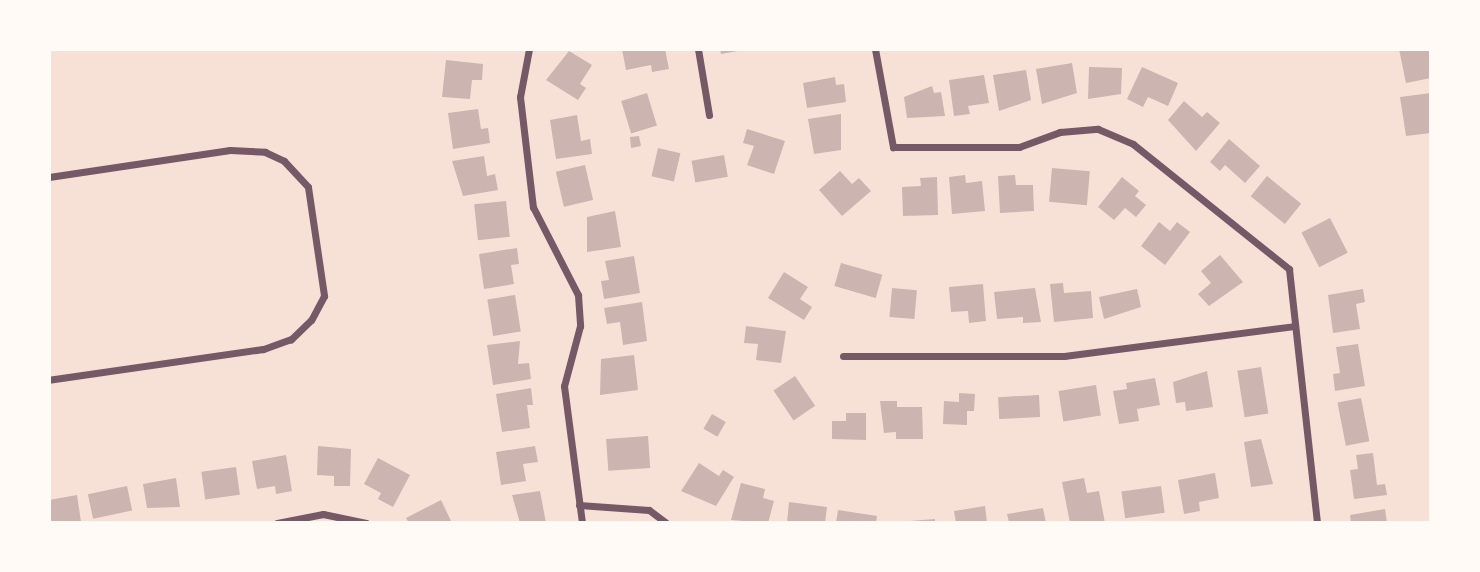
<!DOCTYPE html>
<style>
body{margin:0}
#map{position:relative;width:1480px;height:572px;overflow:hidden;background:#f7e1d7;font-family:"Source Sans 3",sans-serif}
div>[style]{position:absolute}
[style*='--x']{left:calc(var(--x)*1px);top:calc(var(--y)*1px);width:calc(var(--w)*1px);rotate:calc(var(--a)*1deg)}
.building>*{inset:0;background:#ccb4b1;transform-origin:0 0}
.minor>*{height:7px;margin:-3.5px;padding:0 3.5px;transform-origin:3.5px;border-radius:3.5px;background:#755966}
span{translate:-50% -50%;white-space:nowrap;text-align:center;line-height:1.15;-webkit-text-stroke:6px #fffaf5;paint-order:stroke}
.frame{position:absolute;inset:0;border:51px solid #fffaf5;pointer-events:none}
</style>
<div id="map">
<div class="building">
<div style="clip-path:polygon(622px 49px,665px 49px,669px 69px,652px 72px,651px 65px,626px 70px)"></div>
<div style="clip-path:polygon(720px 49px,743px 49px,743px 50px,721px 54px)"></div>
<div style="clip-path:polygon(1399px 49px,1431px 49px,1431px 78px,1406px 83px)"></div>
<div style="clip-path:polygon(569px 51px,592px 65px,580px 84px,586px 88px,578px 100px,546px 80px)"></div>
<div style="clip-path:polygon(446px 60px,483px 64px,482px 80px,472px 80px,470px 99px,442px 97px)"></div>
<div style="clip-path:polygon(1072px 63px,1077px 93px,1042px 104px,1036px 69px)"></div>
<div style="clip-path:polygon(1089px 67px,1122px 68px,1121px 94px,1088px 99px)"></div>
<div style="clip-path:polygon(1142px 67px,1178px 83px,1168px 106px,1148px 97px,1143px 107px,1127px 99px)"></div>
<div style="clip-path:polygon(1026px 70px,1031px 100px,999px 111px,993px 75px)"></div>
<div style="clip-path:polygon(984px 75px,989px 103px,968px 106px,970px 114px,954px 116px,949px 80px)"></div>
<div style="clip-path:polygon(835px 77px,836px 85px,844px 84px,846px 102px,807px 108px,803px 83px)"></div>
<div style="clip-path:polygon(932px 86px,934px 93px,941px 92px,945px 116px,907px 118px,904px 97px)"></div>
<div style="left:647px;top:93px;width:34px;height:27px;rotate:73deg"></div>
<div style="clip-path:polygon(1431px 93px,1431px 133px,1406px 136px,1400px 97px)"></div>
<div style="clip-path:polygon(1184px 101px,1202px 117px,1207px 112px,1220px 123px,1196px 151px,1168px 120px)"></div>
<div style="clip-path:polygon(478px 109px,481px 129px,488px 128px,490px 143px,453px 149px,448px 113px)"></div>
<div style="clip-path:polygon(841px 114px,841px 150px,814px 154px,808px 119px)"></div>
<div style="clip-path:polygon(577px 115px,581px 141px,590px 139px,592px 154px,556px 159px,550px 120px)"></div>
<div style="clip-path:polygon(747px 129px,785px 141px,774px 174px,747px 165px,754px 146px,743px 143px)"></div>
<div style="clip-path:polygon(639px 136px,641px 146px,631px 148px,630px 137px)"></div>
<div style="clip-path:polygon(1229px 139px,1260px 166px,1245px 183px,1225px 165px,1220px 171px,1210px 162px)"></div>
<div style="left:658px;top:148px;width:23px;height:29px;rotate:13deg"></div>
<div style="left:724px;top:155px;width:22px;height:33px;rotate:80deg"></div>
<div style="clip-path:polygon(484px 156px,487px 176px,495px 174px,498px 190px,463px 196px,452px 161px)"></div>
<div style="left:585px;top:165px;width:36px;height:30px;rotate:77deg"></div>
<div style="left:1052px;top:168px;width:38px;height:34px;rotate:5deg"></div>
<div style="clip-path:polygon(840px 171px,852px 184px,859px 178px,871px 191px,842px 216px,819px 190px)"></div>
<div style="clip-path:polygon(965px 175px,966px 183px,982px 181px,985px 211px,952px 214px,949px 177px)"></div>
<div style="clip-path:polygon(1015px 175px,1016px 185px,1033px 185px,1034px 211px,1000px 213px,998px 176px)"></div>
<div style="left:1267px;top:176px;width:44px;height:26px;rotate:39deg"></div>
<div style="clip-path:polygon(937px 177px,938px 215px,903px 216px,902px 187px,921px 186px,920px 178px)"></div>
<div style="clip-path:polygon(1122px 177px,1139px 191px,1135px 196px,1146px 205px,1136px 217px,1125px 208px,1114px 220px,1098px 207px)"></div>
<div style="left:506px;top:201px;width:36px;height:32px;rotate:84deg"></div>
<div style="clip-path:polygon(615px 211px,621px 247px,587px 252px,587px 217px)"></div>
<div style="left:1330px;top:218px;width:39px;height:32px;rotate:63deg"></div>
<div style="clip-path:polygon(1159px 222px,1170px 231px,1177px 222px,1190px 232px,1165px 265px,1141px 246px)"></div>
<div style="clip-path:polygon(517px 248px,519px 264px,511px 265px,514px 284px,484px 289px,479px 254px)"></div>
<div style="clip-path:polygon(1220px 255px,1243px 282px,1209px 306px,1198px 294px,1211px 283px,1201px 271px)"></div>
<div style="clip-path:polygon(634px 256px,640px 293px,604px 299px,601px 281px,609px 280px,605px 261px)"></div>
<div style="left:841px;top:263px;width:43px;height:24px;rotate:16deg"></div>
<div style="clip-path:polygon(784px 272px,808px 287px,800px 299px,812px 307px,804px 320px,768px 298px)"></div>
<div style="clip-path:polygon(1063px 283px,1064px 293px,1091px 291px,1093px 318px,1054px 322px,1050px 284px)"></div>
<div style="clip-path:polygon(983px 284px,986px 321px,969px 323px,968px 311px,951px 312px,949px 287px)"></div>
<div style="left:892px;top:288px;width:25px;height:29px;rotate:5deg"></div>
<div style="clip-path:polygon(1035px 288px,1041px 322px,1023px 323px,1023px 317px,997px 319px,994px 292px)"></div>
<div style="clip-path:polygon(1137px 289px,1141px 307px,1104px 319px,1099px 297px)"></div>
<div style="clip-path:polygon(1363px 289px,1365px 302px,1356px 304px,1360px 329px,1333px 333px,1328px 295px)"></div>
<div style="left:515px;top:295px;width:37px;height:28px;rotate:81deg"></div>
<div style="clip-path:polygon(642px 302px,647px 341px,623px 345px,620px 322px,607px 324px,604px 308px)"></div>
<div style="clip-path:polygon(746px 326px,786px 331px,781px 363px,756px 360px,758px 344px,744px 343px)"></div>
<div style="clip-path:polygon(520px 341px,518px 364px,529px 363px,531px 379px,493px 385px,487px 345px)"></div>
<div style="clip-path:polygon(1358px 344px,1365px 386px,1335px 391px,1333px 374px,1340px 373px,1336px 347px)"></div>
<div style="clip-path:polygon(634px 355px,638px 390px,600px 395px,601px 359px)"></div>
<div style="left:1261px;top:367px;width:47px;height:24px;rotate:81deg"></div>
<div style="clip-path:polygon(1207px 371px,1213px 407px,1186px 411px,1185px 402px,1176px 403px,1173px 382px)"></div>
<div style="left:795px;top:376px;width:36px;height:26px;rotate:56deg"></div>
<div style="clip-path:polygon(1155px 378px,1160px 405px,1137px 409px,1139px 421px,1119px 424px,1113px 391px,1127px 389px,1126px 383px)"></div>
<div style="left:1096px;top:385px;width:31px;height:38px;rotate:81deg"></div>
<div style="clip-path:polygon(531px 388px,533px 405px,527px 405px,530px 428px,502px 432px,496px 394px)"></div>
<div style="clip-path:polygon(959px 393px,975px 394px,974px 411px,967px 411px,967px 425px,943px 424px,944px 401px,959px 402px)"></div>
<div style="left:1039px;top:395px;width:22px;height:41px;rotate:87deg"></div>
<div style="left:1361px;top:398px;width:44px;height:24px;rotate:79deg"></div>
<div style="clip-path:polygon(880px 401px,897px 401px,897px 407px,922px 407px,923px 439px,896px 439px,896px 432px,884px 433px)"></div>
<div style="clip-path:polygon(846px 413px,866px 413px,866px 440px,832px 439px,832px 421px,846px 421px)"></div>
<div style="left:712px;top:414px;width:16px;height:17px;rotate:30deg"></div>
<div style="left:648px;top:436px;width:32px;height:42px;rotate:86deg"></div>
<div style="clip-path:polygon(1261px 439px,1273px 484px,1251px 487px,1244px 442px)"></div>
<div style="clip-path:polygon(318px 446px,351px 449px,350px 486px,334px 486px,334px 476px,317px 475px)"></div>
<div style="clip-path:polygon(535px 446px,538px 462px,523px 464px,526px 481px,501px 485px,496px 452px)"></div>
<div style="clip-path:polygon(1373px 453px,1377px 485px,1385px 484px,1387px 495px,1354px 499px,1350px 470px,1358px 469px,1356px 455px)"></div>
<div style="clip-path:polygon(286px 455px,292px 491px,276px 494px,275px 486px,257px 489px,252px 461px)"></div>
<div style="clip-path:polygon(378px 458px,410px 475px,393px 507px,378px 499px,381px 493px,364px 484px)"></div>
<div style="clip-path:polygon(699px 463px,719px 476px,723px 470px,734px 477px,716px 506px,681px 491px)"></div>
<div style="left:236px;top:467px;width:28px;height:35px;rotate:82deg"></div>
<div style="clip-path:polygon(1215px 473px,1219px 498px,1199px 502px,1200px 511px,1184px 514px,1178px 480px)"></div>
<div style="clip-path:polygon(176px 478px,180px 507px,147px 508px,143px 484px)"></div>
<div style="clip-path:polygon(1084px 478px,1087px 493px,1099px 491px,1105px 523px,1070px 523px,1062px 482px)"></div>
<div style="clip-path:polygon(741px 483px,765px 489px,763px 498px,774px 501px,768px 523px,731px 520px)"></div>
<div style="left:127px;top:486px;width:25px;height:40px;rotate:78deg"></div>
<div style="left:1161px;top:486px;width:27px;height:40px;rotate:82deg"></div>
<div style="clip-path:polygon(540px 491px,546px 523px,520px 523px,512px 495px)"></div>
<div style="clip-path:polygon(77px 495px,81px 522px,49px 523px,49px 500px)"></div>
<div style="clip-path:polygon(441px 500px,452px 523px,409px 523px,406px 518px)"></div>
<div style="clip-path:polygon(789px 502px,827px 507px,825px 523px,787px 523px)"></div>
<div style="clip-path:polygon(985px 506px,987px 523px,956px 523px,954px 511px)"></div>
<div style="clip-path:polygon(1043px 508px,1046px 523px,1009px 523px,1007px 514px)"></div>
<div style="clip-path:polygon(1385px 509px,1387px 523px,1351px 523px,1350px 515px)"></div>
<div style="clip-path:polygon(838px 510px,877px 516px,876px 523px,836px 523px)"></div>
<div style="clip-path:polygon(935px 519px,935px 523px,910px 523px,910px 521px)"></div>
</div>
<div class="minor">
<div style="--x:529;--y:49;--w:49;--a:100.6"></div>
<div style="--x:520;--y:97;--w:111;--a:83.3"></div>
<div style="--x:533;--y:207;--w:99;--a:62.9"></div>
<div style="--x:578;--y:295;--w:31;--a:86"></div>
<div style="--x:580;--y:326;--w:62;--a:104.9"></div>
<div style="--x:564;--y:386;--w:138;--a:82.5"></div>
<div style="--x:698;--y:49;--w:67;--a:80.5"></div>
<div style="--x:875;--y:49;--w:100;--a:79.6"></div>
<div style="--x:893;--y:147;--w:126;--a:0"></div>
<div style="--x:1019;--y:147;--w:44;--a:-20.1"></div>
<div style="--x:1060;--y:132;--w:38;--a:-5"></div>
<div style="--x:1098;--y:129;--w:38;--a:23"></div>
<div style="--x:1133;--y:144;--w:200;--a:38.7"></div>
<div style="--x:1289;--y:269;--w:256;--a:83.7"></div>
<div style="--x:49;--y:177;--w:183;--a:-8.5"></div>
<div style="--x:230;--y:150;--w:35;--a:3"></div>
<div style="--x:265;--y:152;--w:21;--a:25"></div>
<div style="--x:284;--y:161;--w:35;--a:47"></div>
<div style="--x:308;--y:187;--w:110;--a:81.6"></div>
<div style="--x:324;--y:296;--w:27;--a:118"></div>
<div style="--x:311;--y:320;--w:28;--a:136"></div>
<div style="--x:291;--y:339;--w:30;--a:160"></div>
<div style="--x:263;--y:349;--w:216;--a:171.8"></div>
<div style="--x:843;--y:356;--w:221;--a:0"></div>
<div style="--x:1064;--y:356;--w:232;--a:-7.4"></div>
<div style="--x:579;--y:505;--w:70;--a:4.1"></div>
<div style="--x:649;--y:510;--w:21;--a:37"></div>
<div style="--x:277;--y:523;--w:47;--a:-11.1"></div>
<div style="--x:323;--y:514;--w:44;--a:11.8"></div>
</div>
<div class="frame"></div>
</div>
